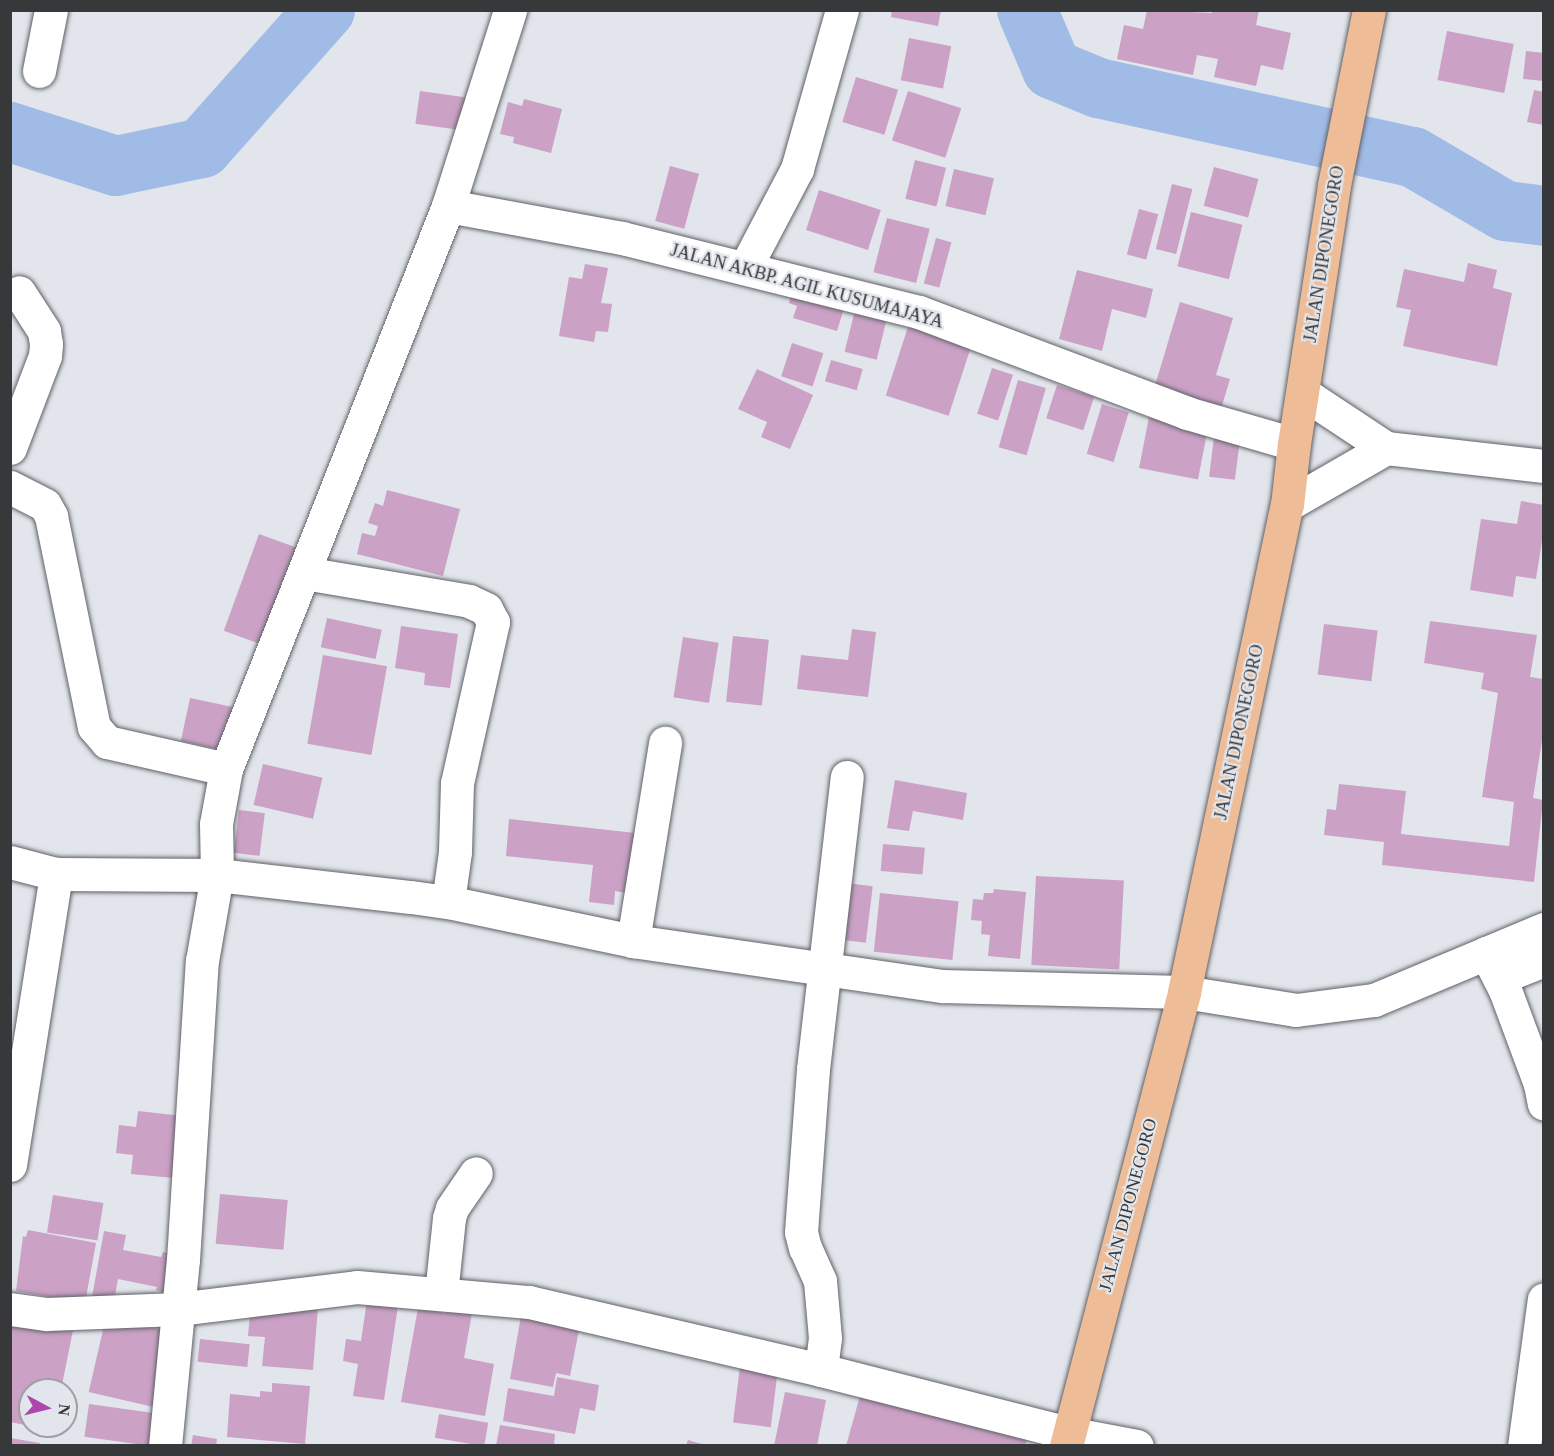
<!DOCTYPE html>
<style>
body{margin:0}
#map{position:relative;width:1554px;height:1456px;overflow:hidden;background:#e2e5eb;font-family:"Times New Roman",serif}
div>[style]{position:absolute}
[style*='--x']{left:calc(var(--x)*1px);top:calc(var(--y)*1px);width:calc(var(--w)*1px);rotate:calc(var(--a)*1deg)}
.river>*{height:60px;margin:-30px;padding:0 30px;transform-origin:30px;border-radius:30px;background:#a1bbe7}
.building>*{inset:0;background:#cba1c5;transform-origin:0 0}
.roads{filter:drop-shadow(0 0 2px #5f6167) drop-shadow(0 0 2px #5f6167)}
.street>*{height:33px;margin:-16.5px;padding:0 16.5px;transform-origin:16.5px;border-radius:16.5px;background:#fff}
.secondary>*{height:33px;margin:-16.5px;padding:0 16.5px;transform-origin:16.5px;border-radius:16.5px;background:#fff}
.primary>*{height:33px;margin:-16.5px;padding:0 16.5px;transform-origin:16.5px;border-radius:16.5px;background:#eebc97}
span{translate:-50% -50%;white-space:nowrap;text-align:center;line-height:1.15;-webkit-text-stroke:4.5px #e2e5eb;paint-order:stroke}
.street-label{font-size:18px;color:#36383a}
.frame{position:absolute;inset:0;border:12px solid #36383a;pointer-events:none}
.north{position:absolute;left:18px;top:1378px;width:60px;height:60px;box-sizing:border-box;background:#e2e5eb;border:2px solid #9da0a4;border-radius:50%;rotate:97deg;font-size:16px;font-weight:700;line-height:24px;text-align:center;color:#36383a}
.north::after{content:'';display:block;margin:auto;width:21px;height:27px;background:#ad47ab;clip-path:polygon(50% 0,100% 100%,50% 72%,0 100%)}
</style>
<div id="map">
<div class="river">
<div style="--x:1027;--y:10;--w:64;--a:67"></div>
<div style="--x:1052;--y:69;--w:50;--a:22.4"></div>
<div style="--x:1098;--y:88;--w:322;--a:12.4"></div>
<div style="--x:1413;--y:157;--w:107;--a:30.4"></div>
<div style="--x:1505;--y:211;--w:39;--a:7"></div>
<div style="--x:10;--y:132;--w:111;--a:17.8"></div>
<div style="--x:116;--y:166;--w:88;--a:-11.8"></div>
<div style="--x:202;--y:148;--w:185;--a:-48.3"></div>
</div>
<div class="building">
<div style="clip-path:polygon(892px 10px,941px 10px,938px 26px,891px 17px)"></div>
<div style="clip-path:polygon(1147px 10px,1212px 13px,1212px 10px,1259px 10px,1256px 25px,1291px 33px,1283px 70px,1261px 65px,1256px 86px,1214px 77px,1218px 59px,1197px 55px,1193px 75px,1117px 59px,1124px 25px,1143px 29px)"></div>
<div style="left:1447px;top:31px;width:68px;height:50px;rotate:11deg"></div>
<div style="left:909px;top:38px;width:43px;height:43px;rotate:11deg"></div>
<div style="clip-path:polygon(1526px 51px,1544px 53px,1544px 81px,1523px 79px)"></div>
<div style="left:856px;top:77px;width:44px;height:47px;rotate:17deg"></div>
<div style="clip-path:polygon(1534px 90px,1544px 92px,1544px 125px,1527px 122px)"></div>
<div style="left:420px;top:91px;width:49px;height:33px;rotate:8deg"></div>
<div style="left:908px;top:91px;width:56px;height:52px;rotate:18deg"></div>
<div style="clip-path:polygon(524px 99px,562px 109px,551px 153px,513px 143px,514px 137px,500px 134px,508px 102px,522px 106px)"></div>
<div style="left:915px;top:160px;width:32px;height:40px;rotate:14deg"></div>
<div style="left:670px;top:166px;width:30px;height:57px;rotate:15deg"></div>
<div style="left:1214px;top:167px;width:46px;height:40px;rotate:15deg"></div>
<div style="left:954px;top:169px;width:41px;height:38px;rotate:13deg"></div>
<div style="left:1172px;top:184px;width:21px;height:67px;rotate:14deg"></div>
<div style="left:819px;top:190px;width:65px;height:42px;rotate:18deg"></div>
<div style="left:1139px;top:209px;width:20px;height:47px;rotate:15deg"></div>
<div style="left:1191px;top:212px;width:53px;height:56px;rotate:14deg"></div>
<div style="left:887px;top:218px;width:44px;height:56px;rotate:14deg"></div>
<div style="left:936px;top:238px;width:16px;height:47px;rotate:15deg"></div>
<div style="clip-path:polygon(1468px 263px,1497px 270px,1493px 288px,1512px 293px,1497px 366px,1403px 346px,1411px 310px,1396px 307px,1404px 269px,1464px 282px)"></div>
<div style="clip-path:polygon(585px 264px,608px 268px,601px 303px,612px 304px,608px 332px,596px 331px,594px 342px,559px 336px,569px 277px,582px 279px)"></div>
<div style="clip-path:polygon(1077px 270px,1153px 289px,1146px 318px,1112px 309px,1102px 351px,1059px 339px)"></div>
<div style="clip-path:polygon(795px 283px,847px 299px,837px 331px,793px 318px,797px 306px,789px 303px)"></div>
<div style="clip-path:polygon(1180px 302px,1233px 318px,1216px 375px,1230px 379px,1221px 409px,1154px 389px)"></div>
<div style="left:855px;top:310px;width:33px;height:43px;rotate:14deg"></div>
<div style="left:908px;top:327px;width:66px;height:72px;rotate:18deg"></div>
<div style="left:792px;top:343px;width:33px;height:35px;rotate:18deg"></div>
<div style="left:831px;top:360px;width:33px;height:22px;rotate:16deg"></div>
<div style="left:992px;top:368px;width:22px;height:48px;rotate:18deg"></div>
<div style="clip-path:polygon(757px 369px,813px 395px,790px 449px,761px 437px,767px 422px,738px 409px)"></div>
<div style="left:1018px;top:380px;width:29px;height:70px;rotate:16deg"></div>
<div style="left:1057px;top:385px;width:39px;height:35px;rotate:18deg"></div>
<div style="left:1102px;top:404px;width:28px;height:52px;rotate:17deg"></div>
<div style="left:1149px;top:417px;width:60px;height:52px;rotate:11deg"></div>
<div style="left:1214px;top:437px;width:26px;height:40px;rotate:7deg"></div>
<div style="clip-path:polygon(387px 490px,460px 509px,443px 576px,357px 554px,362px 533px,375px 536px,378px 526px,368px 523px,375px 503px,383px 506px)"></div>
<div style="clip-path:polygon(1521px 501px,1544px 505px,1544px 528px,1536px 579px,1516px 576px,1513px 597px,1470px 590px,1481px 519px,1517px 524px)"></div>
<div style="left:259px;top:534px;width:50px;height:103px;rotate:20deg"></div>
<div style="left:327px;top:618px;width:56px;height:30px;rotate:12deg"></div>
<div style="clip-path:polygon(1430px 621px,1537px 635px,1530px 677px,1544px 679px,1544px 728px,1533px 798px,1543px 800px,1534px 882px,1382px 865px,1384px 842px,1324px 835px,1327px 809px,1336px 810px,1339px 784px,1406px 791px,1401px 834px,1509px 846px,1514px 802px,1482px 797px,1498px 693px,1481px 689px,1484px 673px,1424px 663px)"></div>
<div style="left:1324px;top:624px;width:54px;height:51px;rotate:7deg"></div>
<div style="clip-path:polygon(401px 626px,458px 634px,450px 688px,424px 685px,425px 673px,395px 668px)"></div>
<div style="clip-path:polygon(852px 629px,876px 632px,868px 697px,797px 689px,801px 655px,848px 660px)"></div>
<div style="left:733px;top:636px;width:36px;height:66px;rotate:6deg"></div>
<div style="left:683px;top:637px;width:36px;height:61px;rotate:9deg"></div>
<div style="left:323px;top:655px;width:65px;height:90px;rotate:10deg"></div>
<div style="left:190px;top:698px;width:51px;height:44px;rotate:12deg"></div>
<div style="left:263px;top:764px;width:61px;height:42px;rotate:13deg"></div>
<div style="clip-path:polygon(895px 780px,967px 793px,963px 820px,913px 811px,909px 831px,887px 828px)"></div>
<div style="left:239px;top:810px;width:26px;height:43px;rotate:7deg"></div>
<div style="clip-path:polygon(509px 819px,635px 833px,626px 893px,615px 891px,614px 905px,589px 902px,593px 865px,506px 856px)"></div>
<div style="left:883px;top:844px;width:42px;height:27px;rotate:5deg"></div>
<div style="left:1036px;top:876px;width:88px;height:89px;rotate:3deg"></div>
<div style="left:838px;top:882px;width:35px;height:57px;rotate:7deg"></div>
<div style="clip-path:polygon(994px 889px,1026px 892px,1020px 959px,988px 956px,990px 935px,981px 934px,982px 921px,971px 920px,973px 899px,983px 900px,984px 893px,993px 893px)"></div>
<div style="left:880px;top:893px;width:79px;height:59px;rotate:6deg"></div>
<div style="clip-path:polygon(138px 1111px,192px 1117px,185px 1179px,131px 1174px,133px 1155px,116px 1153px,119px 1125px,136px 1127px)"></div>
<div style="left:220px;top:1194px;width:68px;height:50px;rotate:5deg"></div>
<div style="left:53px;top:1195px;width:51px;height:38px;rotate:9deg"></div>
<div style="clip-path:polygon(28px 1230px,96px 1243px,85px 1303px,16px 1291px,23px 1236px,26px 1237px)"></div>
<div style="clip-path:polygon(104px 1231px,126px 1235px,123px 1250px,161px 1257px,163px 1252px,183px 1256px,176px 1294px,156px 1290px,157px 1287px,118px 1279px,114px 1301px,92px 1297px)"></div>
<div style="clip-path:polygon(368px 1294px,399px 1299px,384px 1400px,353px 1396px,358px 1364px,343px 1361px,346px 1339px,361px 1341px)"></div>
<div style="clip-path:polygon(449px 1297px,474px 1302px,464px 1358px,494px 1364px,485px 1416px,401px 1402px,418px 1308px,446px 1313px)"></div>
<div style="clip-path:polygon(251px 1302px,318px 1307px,313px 1370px,262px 1366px,265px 1337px,248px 1336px)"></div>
<div style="clip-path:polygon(522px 1310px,581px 1320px,570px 1376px,556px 1373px,553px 1387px,510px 1379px)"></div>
<div style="clip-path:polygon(10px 1317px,73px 1330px,61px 1390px,30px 1390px,30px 1426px,10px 1422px)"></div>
<div style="left:106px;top:1317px;width:70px;height:77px;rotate:13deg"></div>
<div style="left:200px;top:1339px;width:50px;height:23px;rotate:6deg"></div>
<div style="left:740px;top:1366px;width:38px;height:57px;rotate:7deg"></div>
<div style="clip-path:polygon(557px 1377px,599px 1385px,595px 1411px,580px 1408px,575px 1434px,503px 1421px,508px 1388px,554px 1396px)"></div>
<div style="clip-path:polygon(272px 1383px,310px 1386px,305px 1444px,227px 1437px,230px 1394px,260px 1397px,260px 1391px,272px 1392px)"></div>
<div style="clip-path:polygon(863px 1385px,1029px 1432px,1025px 1446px,846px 1446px)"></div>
<div style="clip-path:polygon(785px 1392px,826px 1400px,817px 1446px,774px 1446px)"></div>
<div style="left:89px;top:1404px;width:74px;height:33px;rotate:8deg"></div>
<div style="left:439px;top:1414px;width:50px;height:24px;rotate:10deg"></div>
<div style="clip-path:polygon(500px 1425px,555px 1434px,554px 1446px,496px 1446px)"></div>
<div style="clip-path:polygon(35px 1426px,54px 1426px,54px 1431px)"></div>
<div style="clip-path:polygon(193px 1435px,217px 1439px,216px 1446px,191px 1446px)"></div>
<div style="clip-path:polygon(10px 1438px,40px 1443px,39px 1446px,10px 1446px)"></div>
<div style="clip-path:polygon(688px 1440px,705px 1445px,705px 1446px,686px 1446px)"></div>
</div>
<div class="roads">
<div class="street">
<div style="--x:39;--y:71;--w:62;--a:-78.9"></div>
<div style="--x:448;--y:206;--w:177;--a:10.4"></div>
<div style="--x:622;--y:238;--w:306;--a:14"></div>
<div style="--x:919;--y:312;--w:286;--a:20.6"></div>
<div style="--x:1187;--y:413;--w:111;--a:16.2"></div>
<div style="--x:745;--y:268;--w:112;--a:-62.3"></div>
<div style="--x:797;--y:169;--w:165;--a:-74.2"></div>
<div style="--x:10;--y:448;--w:98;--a:-69.2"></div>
<div style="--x:45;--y:356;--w:12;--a:-85"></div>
<div style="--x:46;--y:344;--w:13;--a:-99"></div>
<div style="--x:44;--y:331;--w:46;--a:-122.7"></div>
<div style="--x:10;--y:487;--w:39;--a:27"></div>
<div style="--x:45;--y:505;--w:13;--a:61"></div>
<div style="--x:51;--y:516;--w:215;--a:78.5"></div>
<div style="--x:94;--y:727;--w:20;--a:49"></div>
<div style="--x:107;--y:742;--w:122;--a:12.8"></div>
<div style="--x:304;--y:573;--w:167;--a:9.6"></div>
<div style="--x:469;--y:601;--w:19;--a:25"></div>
<div style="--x:486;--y:609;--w:15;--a:62"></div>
<div style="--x:493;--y:622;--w:165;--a:102.6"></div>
<div style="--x:457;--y:783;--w:69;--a:91.7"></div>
<div style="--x:455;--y:852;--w:50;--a:98"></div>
<div style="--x:10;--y:862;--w:48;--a:14.6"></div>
<div style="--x:56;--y:874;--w:161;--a:0.4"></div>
<div style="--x:217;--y:875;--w:195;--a:6.5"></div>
<div style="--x:411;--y:897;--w:37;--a:8"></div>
<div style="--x:448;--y:902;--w:189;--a:11.9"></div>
<div style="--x:633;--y:941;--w:312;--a:8.3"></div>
<div style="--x:942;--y:986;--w:242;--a:1.4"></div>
<div style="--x:1184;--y:992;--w:113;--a:9.1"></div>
<div style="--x:1296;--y:1010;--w:79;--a:-7.3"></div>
<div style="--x:1374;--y:1000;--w:184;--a:-22.7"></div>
<div style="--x:633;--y:941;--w:201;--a:-80.8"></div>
<div style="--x:1486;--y:953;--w:42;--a:62.8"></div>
<div style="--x:1505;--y:990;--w:100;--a:69.6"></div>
<div style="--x:1540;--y:1084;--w:20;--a:79"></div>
<div style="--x:1499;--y:978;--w:48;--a:-21.8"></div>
<div style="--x:10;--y:1165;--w:295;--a:-81"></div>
<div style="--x:441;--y:1294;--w:76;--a:-84"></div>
<div style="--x:449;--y:1218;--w:10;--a:-73"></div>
<div style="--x:452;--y:1208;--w:42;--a:-55.6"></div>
<div style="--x:10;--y:1309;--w:37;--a:8"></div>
<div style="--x:47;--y:1314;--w:131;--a:-2.2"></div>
<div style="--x:178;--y:1309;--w:180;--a:-7"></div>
<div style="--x:357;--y:1287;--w:173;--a:5"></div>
<div style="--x:529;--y:1302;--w:300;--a:13.1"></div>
<div style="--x:821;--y:1370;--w:255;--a:14.3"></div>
<div style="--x:1068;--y:1433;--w:70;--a:10.7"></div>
<div style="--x:821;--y:1370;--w:32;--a:-83"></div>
<div style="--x:825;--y:1338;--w:57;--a:-95"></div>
<div style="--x:820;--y:1281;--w:36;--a:-114"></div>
<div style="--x:805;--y:1248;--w:16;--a:-104"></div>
<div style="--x:801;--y:1232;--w:163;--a:-85.8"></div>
<div style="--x:813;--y:1069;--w:294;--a:-83.4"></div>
<div style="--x:165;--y:1446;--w:187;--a:-84.5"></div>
<div style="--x:183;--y:1260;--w:300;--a:-86.4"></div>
<div style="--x:202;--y:961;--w:87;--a:-80.1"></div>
<div style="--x:217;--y:875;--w:51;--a:-91.1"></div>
<div style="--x:216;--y:824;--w:56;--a:-79.7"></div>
<div style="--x:226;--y:769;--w:605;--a:-68.48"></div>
<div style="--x:448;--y:206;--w:206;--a:-72.4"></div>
<div style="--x:1524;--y:1446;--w:148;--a:-82.3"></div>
</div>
<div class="secondary">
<div style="--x:1303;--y:393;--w:100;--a:33.5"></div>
<div style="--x:1386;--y:448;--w:159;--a:6.5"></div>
<div style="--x:1287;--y:505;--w:114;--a:-29.9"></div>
</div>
<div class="primary">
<div style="--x:1066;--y:1446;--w:469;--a:-75.4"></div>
<div style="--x:1184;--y:992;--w:498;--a:-78.1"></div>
<div style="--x:1287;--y:505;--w:61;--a:-83.5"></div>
<div style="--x:1294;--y:444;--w:262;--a:-81.2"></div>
<div style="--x:1334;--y:185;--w:178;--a:-78.7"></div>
</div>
</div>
<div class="street-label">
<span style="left:1324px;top:254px;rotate:-81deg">JALAN DIPONEGORO</span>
<span style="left:807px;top:286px;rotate:15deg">JALAN AKBP. AGIL KUSUMAJAYA</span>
<span style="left:1239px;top:732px;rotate:-78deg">JALAN DIPONEGORO</span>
<span style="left:1128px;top:1205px;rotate:-75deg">JALAN DIPONEGORO</span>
</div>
<div class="frame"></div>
<div class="north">N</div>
</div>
